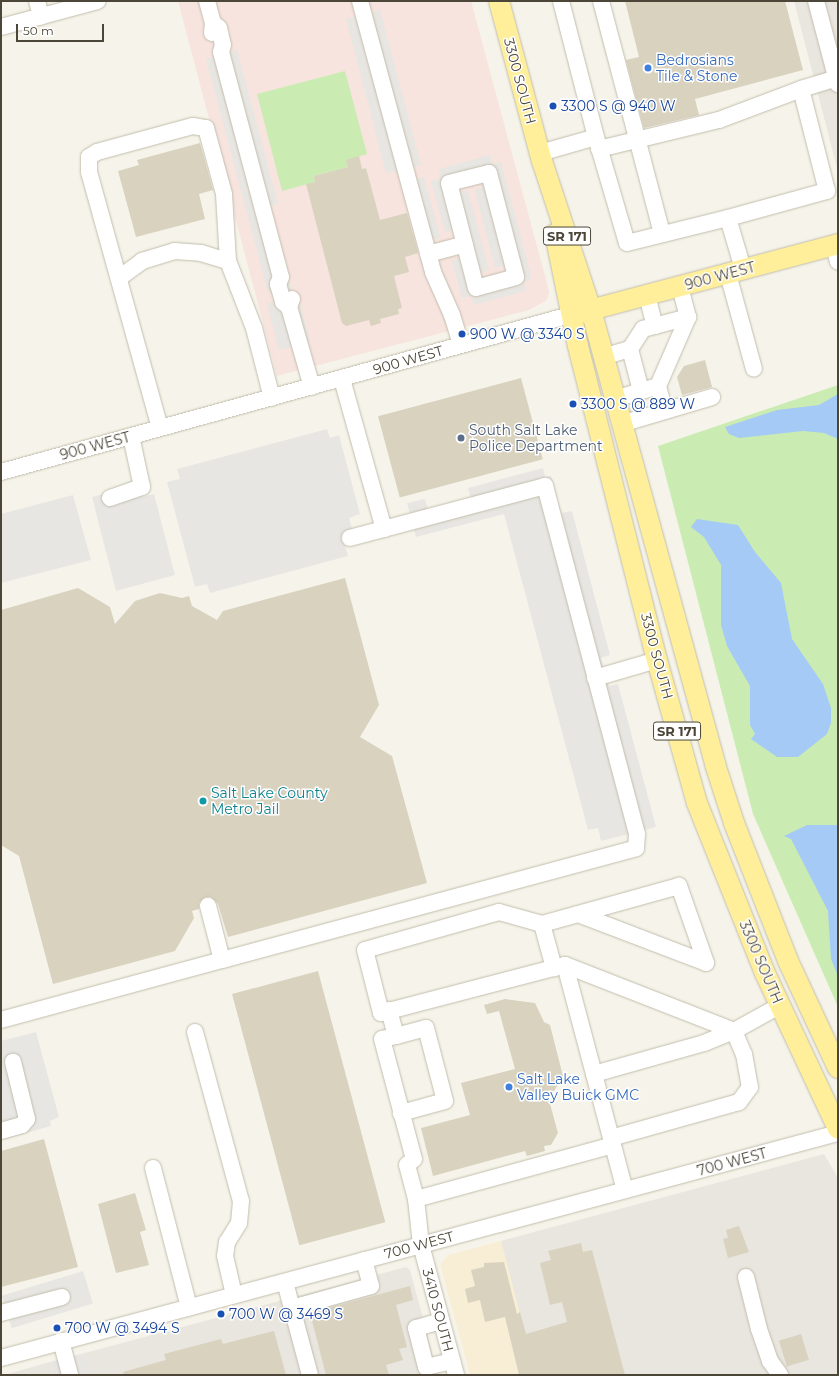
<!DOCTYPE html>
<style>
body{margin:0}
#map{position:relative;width:839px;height:1376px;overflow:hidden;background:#f6f4ea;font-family:Montserrat,sans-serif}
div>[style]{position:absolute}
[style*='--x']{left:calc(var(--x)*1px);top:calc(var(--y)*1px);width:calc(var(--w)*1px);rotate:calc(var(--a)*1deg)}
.commercial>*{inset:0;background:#f8eed5}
.industrial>*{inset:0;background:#e9e5df}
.medical>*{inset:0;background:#f7e4de}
.green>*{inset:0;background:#caecb2}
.parking>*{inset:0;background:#e7e6e2;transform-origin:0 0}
.water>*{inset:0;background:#a5caf5}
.building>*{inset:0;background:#d8d2bf;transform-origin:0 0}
.roads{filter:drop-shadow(0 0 1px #c2bdac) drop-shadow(0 0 1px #c2bdac)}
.minor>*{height:16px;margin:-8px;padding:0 8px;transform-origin:8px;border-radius:8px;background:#fff}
.major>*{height:20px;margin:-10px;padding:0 10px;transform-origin:10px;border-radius:10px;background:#ffef9a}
.dots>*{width:11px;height:11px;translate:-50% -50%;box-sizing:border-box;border:2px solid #fff;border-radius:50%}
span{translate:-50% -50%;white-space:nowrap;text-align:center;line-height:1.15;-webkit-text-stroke:3px #fff;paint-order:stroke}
.shield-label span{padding:1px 3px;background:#fff;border:1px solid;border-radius:3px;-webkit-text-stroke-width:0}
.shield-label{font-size:13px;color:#4b4638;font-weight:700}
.shop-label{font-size:14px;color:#366cbe}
.left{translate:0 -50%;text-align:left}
.street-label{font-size:14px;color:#4b4638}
.transit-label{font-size:14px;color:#164399}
.service-label{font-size:14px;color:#4e5e75}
.culture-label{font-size:14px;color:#0d838f}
.frame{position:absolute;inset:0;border:2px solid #4b4638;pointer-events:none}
.scale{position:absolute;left:16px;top:24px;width:88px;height:18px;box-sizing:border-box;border:2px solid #4b4638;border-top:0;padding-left:5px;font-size:12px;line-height:14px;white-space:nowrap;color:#4b4638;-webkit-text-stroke:3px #fff;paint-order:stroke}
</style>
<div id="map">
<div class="commercial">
<div style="clip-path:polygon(501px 1241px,520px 1312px,536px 1375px,470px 1375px,440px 1264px,448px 1255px)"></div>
</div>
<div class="industrial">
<div style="clip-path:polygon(794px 1px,838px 1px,838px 172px)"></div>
<div style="clip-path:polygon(824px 1154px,838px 1178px,838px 1375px,536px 1375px,501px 1241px)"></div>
<div style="clip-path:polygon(406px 1267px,410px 1270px,438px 1375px,91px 1375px,85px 1353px)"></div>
<div style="clip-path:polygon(50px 1362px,53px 1375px,4px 1375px)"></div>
</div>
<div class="medical">
<div style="clip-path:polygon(178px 1px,471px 1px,549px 291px,547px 300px,529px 310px,277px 376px)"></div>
</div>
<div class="green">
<div style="clip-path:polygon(345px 71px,367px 154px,347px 160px,348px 167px,314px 176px,315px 182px,282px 191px,257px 94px)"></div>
<div style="clip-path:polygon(838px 385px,838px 1007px,753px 814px,658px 446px)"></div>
</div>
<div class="parking">
<div style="clip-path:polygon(380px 10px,421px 165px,397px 174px,394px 171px,386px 173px,346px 19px)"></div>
<div style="clip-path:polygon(237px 50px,278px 204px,269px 207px,285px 270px,294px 295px,298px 296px,310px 342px,279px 350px,267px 303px,277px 301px,275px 291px,268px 292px,206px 59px)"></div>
<div style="clip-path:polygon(evenodd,490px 155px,493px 164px,501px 162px,532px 279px,524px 282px,525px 291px,474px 305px,471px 296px,462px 298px,452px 261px,461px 257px,454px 230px,445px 232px,431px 181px,440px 178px,439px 169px,490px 155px,480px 182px,482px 188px,475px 190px,495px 268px,503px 266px,506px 269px,505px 272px,483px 278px,481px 272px,489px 270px,468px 191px,459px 191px,460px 188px,480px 182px)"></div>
<div style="left:424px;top:177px;width:63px;height:9px;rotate:75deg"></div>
<div style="clip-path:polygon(327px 429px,330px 438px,339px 435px,360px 514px,349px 518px,356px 543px,345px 546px,348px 556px,210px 593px,207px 584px,195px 587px,167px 482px,180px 479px,177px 469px)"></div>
<div style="clip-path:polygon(543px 468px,545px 477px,551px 476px,561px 513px,572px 511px,610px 655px,601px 658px,609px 686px,618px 684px,656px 827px,601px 841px,598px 828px,588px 830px,504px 514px,416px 537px,407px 503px,425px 499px,428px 510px,471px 499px,468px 488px)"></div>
<div style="clip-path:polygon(129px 487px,142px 497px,154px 494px,175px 575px,116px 591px,92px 497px)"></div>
<div style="clip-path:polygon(73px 495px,91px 560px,1px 583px,1px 514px)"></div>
<div style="clip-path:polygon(36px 1032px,59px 1117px,50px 1121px,51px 1126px,1px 1140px,1px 1041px)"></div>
<div style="left:83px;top:1271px;width:34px;height:85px;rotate:73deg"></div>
<div style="clip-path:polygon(85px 1353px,91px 1375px,53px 1375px,50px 1362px)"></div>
</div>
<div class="water">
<div style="clip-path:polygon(838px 394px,838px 439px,824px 433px,803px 431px,739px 438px,729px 434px,725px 427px,777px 410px,819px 405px)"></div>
<div style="clip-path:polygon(697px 519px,738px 525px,755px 552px,781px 583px,792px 639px,823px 684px,831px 708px,831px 723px,827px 734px,798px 757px,777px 757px,751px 739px,755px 734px,750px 725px,750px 686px,727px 646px,721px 625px,721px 565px,704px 537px,691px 527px)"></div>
<div style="clip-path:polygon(807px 825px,838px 825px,838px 976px,831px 959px,828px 911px,791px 839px,784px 836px)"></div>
</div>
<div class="building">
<div style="clip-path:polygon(625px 1px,785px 1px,803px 70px,695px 99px,699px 115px,644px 128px,626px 60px,639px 57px)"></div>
<div style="clip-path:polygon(200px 143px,213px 190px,199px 194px,205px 219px,136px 237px,118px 171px,139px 165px,137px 160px)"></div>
<div style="clip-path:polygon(359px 156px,362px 169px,366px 168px,380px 220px,407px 213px,418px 253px,405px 257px,409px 272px,394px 276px,402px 308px,398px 309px,399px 314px,380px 319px,381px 323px,371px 326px,369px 320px,346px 326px,342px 323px,306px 184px,315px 182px,314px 176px,348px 167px,346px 160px)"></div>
<div style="clip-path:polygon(705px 360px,712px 387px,682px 395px,677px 377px,684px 366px)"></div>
<div style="left:521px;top:378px;width:84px;height:148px;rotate:75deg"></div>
<div style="clip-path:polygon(345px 578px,379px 705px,360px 737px,392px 756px,427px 883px,228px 937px,218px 904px,211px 897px,205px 897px,199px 903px,199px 909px,192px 911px,194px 918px,175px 951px,53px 984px,19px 856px,1px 845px,1px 610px,78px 588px,110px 607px,115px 624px,135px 601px,160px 593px,182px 598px,189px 596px,192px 606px,217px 620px,223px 611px)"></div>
<div style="left:318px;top:971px;width:260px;height:89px;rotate:75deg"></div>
<div style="clip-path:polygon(505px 999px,535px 1003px,544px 1022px,550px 1025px,563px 1076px,554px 1091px,547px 1093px,558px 1133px,551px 1145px,544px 1146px,545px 1151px,527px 1156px,525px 1151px,433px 1176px,421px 1128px,470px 1115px,461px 1083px,515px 1069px,499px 1011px,487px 1014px,484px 1005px)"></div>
<div style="clip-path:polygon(44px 1139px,78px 1267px,1px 1287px,1px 1151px)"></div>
<div style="clip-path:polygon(135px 1193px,146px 1230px,140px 1232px,149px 1265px,116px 1273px,98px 1204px)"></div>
<div style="clip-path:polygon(739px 1226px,749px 1252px,728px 1258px,723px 1239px,728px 1238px,726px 1230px)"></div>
<div style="clip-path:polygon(581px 1243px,583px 1252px,592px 1250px,625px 1375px,519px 1375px,505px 1317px,485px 1322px,480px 1300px,468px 1303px,465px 1289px,475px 1286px,471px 1270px,484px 1267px,484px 1263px,504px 1262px,517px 1314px,520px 1312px,526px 1334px,567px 1322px,562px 1302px,550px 1305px,540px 1263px,551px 1260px,548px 1251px)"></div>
<div style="clip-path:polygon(410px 1286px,413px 1300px,396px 1305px,407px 1347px,399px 1349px,403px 1360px,386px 1365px,389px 1375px,326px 1375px,310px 1313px)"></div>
<div style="clip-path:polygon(274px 1331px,286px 1375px,124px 1375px,123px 1372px,166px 1360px,164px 1354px,221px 1339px,223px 1344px)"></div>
<div style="left:801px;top:1334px;width:27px;height:23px;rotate:73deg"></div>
</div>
<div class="roads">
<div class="minor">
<div style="--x:37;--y:1;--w:16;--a:75"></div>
<div style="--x:207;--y:1;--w:23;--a:75"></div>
<div style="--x:213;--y:23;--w:10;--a:96"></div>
<div style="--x:360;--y:1;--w:281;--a:74.9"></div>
<div style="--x:433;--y:272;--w:47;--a:66.2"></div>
<div style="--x:452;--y:315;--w:31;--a:73"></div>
<div style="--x:561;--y:1;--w:140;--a:75.6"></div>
<div style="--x:601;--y:1;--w:241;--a:75.3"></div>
<div style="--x:816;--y:1;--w:86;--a:75.2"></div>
<div style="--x:213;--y:23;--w:8;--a:40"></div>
<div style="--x:219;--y:28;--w:17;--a:77"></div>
<div style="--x:223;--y:45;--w:7;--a:106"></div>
<div style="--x:221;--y:52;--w:233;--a:75.1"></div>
<div style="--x:281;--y:277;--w:8;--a:113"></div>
<div style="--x:278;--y:284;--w:19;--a:74"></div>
<div style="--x:283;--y:302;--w:8;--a:40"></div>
<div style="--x:1;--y:27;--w:100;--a:-15"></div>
<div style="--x:599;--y:149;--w:123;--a:-13.6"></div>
<div style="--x:719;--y:120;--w:88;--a:-20.7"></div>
<div style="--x:540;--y:153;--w:58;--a:-15.9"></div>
<div style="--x:596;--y:137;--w:110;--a:73.7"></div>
<div style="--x:627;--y:243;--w:104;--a:-13.9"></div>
<div style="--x:728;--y:218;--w:103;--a:-15.3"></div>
<div style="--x:827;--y:191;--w:105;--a:-104.3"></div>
<div style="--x:801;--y:89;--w:39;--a:-17"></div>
<div style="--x:489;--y:173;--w:107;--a:75.4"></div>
<div style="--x:516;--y:277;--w:41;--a:164.6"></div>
<div style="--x:476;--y:288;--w:108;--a:-104.4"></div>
<div style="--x:449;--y:183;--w:41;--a:-14"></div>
<div style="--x:728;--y:218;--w:53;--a:73.6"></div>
<div style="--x:834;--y:245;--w:17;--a:77"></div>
<div style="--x:428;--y:254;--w:38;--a:-15"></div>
<div style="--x:728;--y:274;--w:98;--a:74.7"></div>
<div style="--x:119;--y:278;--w:29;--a:-36"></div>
<div style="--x:142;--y:261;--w:34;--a:-17"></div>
<div style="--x:174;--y:251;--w:27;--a:4"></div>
<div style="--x:201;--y:253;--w:28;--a:17"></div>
<div style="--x:647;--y:295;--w:32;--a:76"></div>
<div style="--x:292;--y:299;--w:9;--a:111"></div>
<div style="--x:289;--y:307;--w:83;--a:74"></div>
<div style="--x:630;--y:349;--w:43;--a:75.3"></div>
<div style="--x:603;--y:357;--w:28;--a:-17"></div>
<div style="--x:630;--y:349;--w:24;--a:-57"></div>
<div style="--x:643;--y:329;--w:47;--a:-14.9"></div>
<div style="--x:342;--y:379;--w:156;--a:74.4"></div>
<div style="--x:615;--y:399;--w:45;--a:-16.8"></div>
<div style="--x:665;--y:411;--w:26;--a:-106"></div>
<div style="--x:658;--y:386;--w:75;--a:-66.5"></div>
<div style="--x:688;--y:317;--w:31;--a:-105"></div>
<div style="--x:621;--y:424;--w:95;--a:-16.5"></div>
<div style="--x:160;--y:428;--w:266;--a:-105.5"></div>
<div style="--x:89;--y:172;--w:15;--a:-90"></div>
<div style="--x:89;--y:157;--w:9;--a:-32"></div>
<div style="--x:97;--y:152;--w:99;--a:-15.2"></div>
<div style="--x:193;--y:126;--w:13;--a:9"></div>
<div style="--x:206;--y:128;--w:68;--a:74.7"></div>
<div style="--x:224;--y:194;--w:67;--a:86.6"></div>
<div style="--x:228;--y:261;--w:72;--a:68.8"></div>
<div style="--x:254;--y:328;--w:72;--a:75.6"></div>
<div style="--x:1;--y:472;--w:590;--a:-15.43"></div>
<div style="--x:110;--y:498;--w:34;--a:-19"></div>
<div style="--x:142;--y:487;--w:52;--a:-102.2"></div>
<div style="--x:595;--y:678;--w:65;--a:-16.2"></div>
<div style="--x:578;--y:914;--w:137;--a:20.9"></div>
<div style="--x:706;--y:963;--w:82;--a:-109.3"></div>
<div style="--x:679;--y:886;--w:142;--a:164.5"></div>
<div style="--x:542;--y:924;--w:45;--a:-164.4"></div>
<div style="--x:499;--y:912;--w:139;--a:164.2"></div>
<div style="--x:365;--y:950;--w:65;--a:75.7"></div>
<div style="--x:381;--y:1013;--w:190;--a:-14.6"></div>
<div style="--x:565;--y:965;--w:233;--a:75.1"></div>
<div style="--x:542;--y:924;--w:46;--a:74.7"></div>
<div style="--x:222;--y:960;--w:429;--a:-15.1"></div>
<div style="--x:636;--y:848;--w:14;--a:-86"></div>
<div style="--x:637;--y:834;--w:360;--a:-104.8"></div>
<div style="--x:545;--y:486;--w:202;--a:165.1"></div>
<div style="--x:565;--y:965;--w:181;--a:21.3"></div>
<div style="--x:734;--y:1031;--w:25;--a:67"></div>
<div style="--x:744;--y:1054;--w:34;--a:80"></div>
<div style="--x:750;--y:1087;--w:19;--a:126"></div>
<div style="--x:739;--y:1102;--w:133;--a:164.3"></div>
<div style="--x:389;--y:1010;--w:27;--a:75"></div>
<div style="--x:396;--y:1036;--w:14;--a:168"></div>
<div style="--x:382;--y:1039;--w:124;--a:75.1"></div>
<div style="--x:414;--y:1159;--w:9;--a:139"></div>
<div style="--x:407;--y:1165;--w:35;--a:75"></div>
<div style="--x:416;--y:1199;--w:46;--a:83.8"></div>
<div style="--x:421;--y:1245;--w:135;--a:74.9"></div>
<div style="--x:1;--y:1020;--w:229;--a:-15.2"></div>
<div style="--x:222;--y:960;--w:56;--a:-104.5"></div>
<div style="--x:195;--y:1032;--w:175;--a:74.8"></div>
<div style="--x:241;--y:1201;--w:22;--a:95"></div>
<div style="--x:239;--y:1223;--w:22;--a:122"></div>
<div style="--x:227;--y:1242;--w:14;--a:98"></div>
<div style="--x:225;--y:1256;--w:40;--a:77"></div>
<div style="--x:396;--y:1036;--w:31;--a:-15"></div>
<div style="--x:426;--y:1028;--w:75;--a:75.4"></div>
<div style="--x:445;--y:1101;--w:46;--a:164.7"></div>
<div style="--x:594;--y:1074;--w:114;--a:-15.7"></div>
<div style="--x:704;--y:1043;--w:32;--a:-22"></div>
<div style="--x:734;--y:1031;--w:51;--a:-29.1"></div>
<div style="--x:1;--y:1131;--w:22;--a:-16"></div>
<div style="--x:22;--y:1125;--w:8;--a:-50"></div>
<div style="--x:27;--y:1119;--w:59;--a:-103.8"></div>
<div style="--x:153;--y:1168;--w:144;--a:75.5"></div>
<div style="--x:416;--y:1199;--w:204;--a:-15.3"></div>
<div style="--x:746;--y:1277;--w:54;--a:76"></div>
<div style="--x:759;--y:1329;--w:34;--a:71"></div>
<div style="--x:770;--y:1361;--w:17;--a:54"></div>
<div style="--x:285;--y:1282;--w:96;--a:75"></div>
<div style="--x:292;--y:1308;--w:82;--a:-15.6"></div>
<div style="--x:371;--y:1286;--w:27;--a:-105"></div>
<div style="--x:1;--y:1313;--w:63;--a:-14.7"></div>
<div style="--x:441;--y:1321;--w:26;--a:164"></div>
<div style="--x:416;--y:1328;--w:40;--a:75.6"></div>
<div style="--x:426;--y:1367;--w:27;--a:-13"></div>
<div style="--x:61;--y:1341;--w:35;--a:75"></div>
<div style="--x:1;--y:1358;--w:867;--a:-15.05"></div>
</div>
<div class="major">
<div style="--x:499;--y:1;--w:166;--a:75"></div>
<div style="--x:542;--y:161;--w:157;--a:71.8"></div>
<div style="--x:591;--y:310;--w:471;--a:74.7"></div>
<div style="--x:715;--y:764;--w:62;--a:72.1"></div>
<div style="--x:734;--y:823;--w:150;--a:68.6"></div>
<div style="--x:789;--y:963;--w:116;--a:65"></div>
<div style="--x:555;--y:234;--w:114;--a:78.4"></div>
<div style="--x:578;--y:346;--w:324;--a:75.9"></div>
<div style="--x:657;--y:660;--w:148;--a:74.4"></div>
<div style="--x:697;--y:803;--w:183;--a:68.2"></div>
<div style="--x:765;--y:973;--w:172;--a:64.9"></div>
<div style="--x:579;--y:313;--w:268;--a:-14.9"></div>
</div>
</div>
<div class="dots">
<div style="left:648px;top:68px;background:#3f7fe0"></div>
<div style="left:553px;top:106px;background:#1a4fb4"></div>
<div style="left:462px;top:334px;background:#1a4fb4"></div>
<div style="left:573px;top:404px;background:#1a4fb4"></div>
<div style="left:461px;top:438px;background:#5c6f8a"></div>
<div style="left:203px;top:801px;background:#0f9aa8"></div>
<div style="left:509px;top:1087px;background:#3f7fe0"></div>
<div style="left:221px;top:1314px;background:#1a4fb4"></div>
<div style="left:57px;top:1328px;background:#1a4fb4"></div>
</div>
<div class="shield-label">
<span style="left:567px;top:236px">SR 171</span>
<span style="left:677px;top:731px">SR 171</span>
</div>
<div class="shop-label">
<span class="left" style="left:656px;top:68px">Bedrosians<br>Tile &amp; Stone</span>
<span class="left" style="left:517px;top:1087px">Salt Lake<br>Valley Buick GMC</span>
</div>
<div class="street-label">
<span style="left:520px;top:81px;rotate:75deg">3300 SOUTH</span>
<span style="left:720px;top:276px;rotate:-15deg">900 WEST</span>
<span style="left:408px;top:360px;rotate:-16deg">900 WEST</span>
<span style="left:95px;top:446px;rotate:-15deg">900 WEST</span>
<span style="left:657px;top:656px;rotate:75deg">3300 SOUTH</span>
<span style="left:761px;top:962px;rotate:67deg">3300 SOUTH</span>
<span style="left:732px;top:1162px;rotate:-15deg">700 WEST</span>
<span style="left:419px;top:1245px;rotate:-15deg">700 WEST</span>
<span style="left:438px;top:1310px;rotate:75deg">3410 SOUTH</span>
</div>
<div class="transit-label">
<span class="left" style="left:561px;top:106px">3300 S @ 940 W</span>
<span class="left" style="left:470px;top:334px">900 W @ 3340 S</span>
<span class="left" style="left:581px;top:404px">3300 S @ 889 W</span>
<span class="left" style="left:229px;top:1314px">700 W @ 3469 S</span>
<span class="left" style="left:65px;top:1328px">700 W @ 3494 S</span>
</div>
<div class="service-label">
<span class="left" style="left:469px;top:438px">South Salt Lake<br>Police Department</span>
</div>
<div class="culture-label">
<span class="left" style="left:211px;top:801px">Salt Lake County<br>Metro Jail</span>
</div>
<div class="frame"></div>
<div class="scale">50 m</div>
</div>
